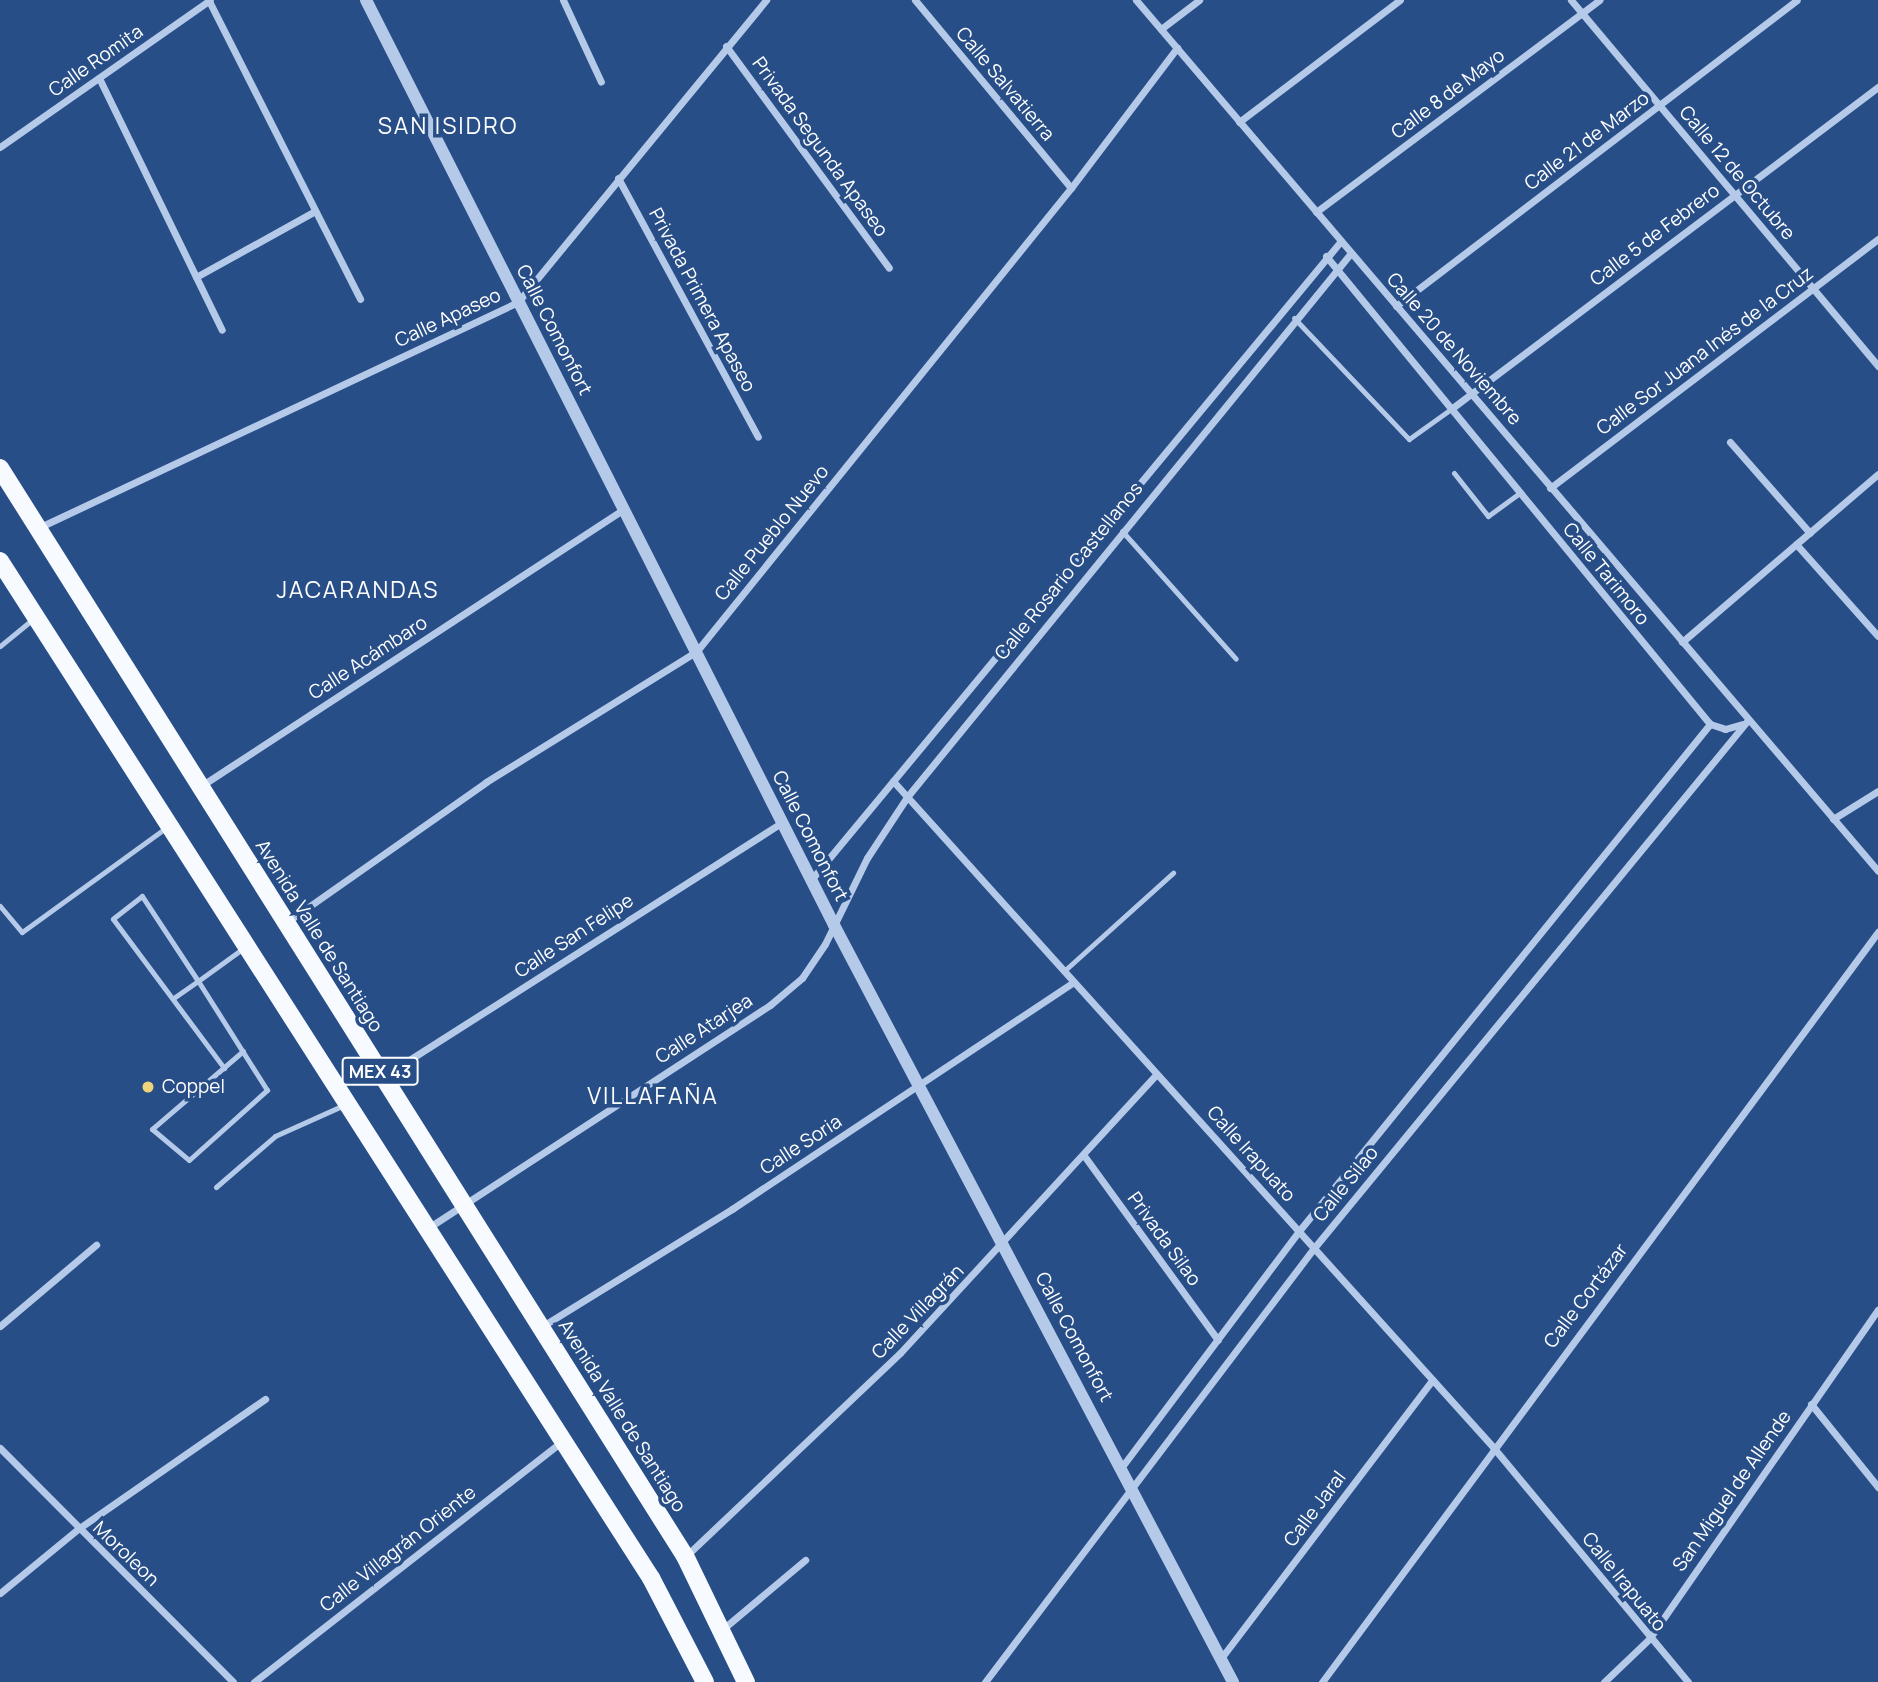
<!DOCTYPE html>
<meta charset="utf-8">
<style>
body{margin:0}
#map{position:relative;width:1878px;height:1682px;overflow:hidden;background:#284e88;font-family:Manrope,sans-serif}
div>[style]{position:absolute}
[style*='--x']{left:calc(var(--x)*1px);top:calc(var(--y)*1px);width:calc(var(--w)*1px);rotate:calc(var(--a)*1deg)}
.service>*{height:5px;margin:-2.5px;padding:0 2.5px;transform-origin:2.5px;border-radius:2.5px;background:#b5cae9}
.minor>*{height:7px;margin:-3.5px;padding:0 3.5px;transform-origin:3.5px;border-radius:3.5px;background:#b5cae9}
.tertiary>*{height:12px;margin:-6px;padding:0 6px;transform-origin:6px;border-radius:6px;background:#b5cae9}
.primary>*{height:18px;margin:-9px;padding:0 9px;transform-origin:9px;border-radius:9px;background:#f7fafe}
.dots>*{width:19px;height:19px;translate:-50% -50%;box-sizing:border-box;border:4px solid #284e88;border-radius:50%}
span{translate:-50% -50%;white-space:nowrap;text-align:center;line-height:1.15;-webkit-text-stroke:7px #284e88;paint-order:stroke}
.shield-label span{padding:2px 5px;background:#284e88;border:2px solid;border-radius:5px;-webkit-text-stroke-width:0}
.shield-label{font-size:18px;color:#fff;font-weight:700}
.street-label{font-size:19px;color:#fff}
.poi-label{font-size:19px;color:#fff}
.left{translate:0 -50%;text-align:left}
.quarter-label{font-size:23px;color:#fff;letter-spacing:2px}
</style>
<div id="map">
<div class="service">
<div style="--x:1294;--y:318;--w:167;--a:46.5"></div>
<div style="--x:1409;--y:439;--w:52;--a:-35.5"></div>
<div style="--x:1454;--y:473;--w:55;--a:51.7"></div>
<div style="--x:1488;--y:516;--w:39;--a:-36"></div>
<div style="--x:1122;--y:531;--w:171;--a:48.3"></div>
<div style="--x:0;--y:646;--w:43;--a:-39.3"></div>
<div style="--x:0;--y:906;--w:34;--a:50"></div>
<div style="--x:22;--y:932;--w:179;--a:-35.9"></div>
<div style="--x:1064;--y:971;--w:147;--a:-42"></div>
<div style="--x:175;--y:997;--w:28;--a:-35"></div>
<div style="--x:198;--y:981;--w:102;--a:-123.4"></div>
<div style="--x:142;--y:896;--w:37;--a:142"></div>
<div style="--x:113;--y:919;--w:186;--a:53.3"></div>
<div style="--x:243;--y:1051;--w:120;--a:139.4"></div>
<div style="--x:152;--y:1129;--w:48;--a:40"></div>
<div style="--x:189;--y:1160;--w:105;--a:-41.9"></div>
<div style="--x:267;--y:1090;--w:129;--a:-122.3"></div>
<div style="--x:198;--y:981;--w:58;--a:-35.9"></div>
<div style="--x:216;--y:1187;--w:78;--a:-40.8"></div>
<div style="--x:275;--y:1136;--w:76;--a:-24.2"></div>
</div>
<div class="minor">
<div style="--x:563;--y:0;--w:90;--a:65.1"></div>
<div style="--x:915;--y:0;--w:244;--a:50.3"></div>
<div style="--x:1136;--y:0;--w:1144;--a:49.57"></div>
<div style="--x:1571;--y:0;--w:478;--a:50"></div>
<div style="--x:209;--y:1;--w:334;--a:63.1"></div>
<div style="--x:1161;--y:29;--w:48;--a:-37.3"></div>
<div style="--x:726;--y:46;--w:275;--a:53.7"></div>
<div style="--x:99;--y:78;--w:280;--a:64"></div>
<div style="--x:1239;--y:122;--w:202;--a:-37.2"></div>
<div style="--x:0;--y:147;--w:256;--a:-35"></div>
<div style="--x:618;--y:178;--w:294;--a:61.6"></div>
<div style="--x:1316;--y:212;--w:354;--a:-36.8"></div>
<div style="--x:1326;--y:256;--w:605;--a:50.63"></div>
<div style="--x:1710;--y:724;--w:16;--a:18"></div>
<div style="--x:1725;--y:729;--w:18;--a:-16"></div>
<div style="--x:196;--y:277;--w:136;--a:-29"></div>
<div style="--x:1396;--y:306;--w:504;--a:-37.35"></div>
<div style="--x:1451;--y:409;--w:535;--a:-37.02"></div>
<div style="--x:1730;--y:442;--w:121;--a:48.7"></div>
<div style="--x:1550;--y:488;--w:412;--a:-37.2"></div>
<div style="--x:38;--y:528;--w:531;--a:-25.21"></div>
<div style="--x:518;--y:302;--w:391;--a:-50.6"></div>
<div style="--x:1796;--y:544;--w:123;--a:48.3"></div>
<div style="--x:1682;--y:642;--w:258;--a:-40.6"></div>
<div style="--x:893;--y:781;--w:896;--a:47.98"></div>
<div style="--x:1493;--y:1447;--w:305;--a:50.3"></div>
<div style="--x:201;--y:786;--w:506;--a:-33.22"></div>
<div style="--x:1833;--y:819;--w:53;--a:-31.9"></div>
<div style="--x:811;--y:880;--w:830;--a:-50.33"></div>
<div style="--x:287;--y:922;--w:243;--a:-35.1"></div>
<div style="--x:486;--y:782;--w:247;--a:-31.8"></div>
<div style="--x:696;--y:652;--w:597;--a:-51.06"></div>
<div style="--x:1071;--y:188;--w:176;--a:-52.9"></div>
<div style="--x:384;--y:1076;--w:472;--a:-32.5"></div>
<div style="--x:1085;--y:1157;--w:226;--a:54"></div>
<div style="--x:428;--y:1228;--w:408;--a:-33.1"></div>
<div style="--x:770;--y:1005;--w:42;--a:-40.2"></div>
<div style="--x:802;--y:978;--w:41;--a:-55.9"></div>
<div style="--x:825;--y:944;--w:96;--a:-64"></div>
<div style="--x:867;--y:858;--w:73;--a:-56.7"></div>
<div style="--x:907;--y:797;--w:702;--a:-50.78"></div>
<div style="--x:0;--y:1326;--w:126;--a:-40.2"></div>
<div style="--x:541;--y:1327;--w:225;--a:-31.7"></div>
<div style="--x:732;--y:1209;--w:410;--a:-33.6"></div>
<div style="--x:1811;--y:1404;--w:107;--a:51.1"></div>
<div style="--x:0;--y:1448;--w:330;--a:45.1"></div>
<div style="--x:1121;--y:1468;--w:296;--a:-53.1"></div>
<div style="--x:1299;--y:1231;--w:653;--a:-50.97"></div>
<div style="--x:686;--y:1556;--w:295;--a:-43.5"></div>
<div style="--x:900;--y:1353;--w:379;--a:-47.4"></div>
<div style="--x:0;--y:1593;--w:101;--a:-39.4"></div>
<div style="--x:78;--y:1529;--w:228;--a:-34.8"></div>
<div style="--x:724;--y:1628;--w:106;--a:-40"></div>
<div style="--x:1222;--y:1657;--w:348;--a:-52.8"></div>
<div style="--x:254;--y:1682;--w:391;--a:-38"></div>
<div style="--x:985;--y:1682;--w:545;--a:-52.84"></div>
<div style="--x:1314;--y:1248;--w:683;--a:-50.58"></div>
<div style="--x:1322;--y:1682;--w:934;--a:-53.45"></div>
<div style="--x:1604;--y:1682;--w:62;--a:-43.7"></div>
<div style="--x:1649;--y:1639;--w:401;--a:-55.2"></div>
</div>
<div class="tertiary">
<div style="--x:366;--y:0;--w:1037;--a:63.16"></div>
<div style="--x:834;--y:925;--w:856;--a:62.21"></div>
</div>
<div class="primary">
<div style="--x:0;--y:468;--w:1286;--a:57.81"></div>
<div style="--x:685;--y:1556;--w:140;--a:64.2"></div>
<div style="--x:0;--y:561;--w:1208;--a:57.38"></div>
<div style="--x:651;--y:1578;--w:117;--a:62.6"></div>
</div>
<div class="dots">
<div style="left:148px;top:1087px;background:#f0d47b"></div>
</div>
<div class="shield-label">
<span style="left:380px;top:1071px">MEX 43</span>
</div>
<div class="street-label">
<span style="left:96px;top:61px;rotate:-35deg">Calle Romita</span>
<span style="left:1005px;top:84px;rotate:50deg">Calle Salvatierra</span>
<span style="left:1448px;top:94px;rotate:-37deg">Calle 8 de Mayo</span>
<span style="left:1587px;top:141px;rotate:-37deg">Calle 21 de Marzo</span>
<span style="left:820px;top:147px;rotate:54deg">Privada Segunda Apaseo</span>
<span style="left:1737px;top:173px;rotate:50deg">Calle 12 de Octubre</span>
<span style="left:1655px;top:235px;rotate:-37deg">Calle 5 de Febrero</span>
<span style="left:702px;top:300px;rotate:62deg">Privada Primera Apaseo</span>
<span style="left:448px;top:318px;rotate:-25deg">Calle Apaseo</span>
<span style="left:554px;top:330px;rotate:63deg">Calle Comonfort</span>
<span style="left:1454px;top:349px;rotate:49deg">Calle 20 de Noviembre</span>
<span style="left:1705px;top:351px;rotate:-37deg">Calle Sor Juana Inés de la Cruz</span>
<span style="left:772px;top:533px;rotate:-51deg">Calle Pueblo Nuevo</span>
<span style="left:1069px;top:571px;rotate:-51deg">Calle Rosario Castellanos</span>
<span style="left:1606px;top:574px;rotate:51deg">Calle Tarimoro</span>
<span style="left:368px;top:658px;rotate:-33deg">Calle Acámbaro</span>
<span style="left:810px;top:836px;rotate:63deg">Calle Comonfort</span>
<span style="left:319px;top:936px;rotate:58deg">Avenida Valle de Santiago</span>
<span style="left:574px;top:936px;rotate:-33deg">Calle San Felipe</span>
<span style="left:704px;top:1029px;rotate:-33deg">Calle Atarjea</span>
<span style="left:801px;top:1145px;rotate:-33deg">Calle Soria</span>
<span style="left:1251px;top:1154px;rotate:48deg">Calle Irapuato</span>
<span style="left:1346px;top:1184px;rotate:-51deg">Calle Silao</span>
<span style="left:1164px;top:1239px;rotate:54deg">Privada Silao</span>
<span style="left:1586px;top:1296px;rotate:-53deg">Calle Cortázar</span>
<span style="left:918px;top:1312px;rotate:-46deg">Calle Villagrán</span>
<span style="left:1074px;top:1337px;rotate:62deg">Calle Comonfort</span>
<span style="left:622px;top:1416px;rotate:58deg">Avenida Valle de Santiago</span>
<span style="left:1732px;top:1491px;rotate:-55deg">San Miguel de Allende</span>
<span style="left:1315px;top:1509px;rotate:-53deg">Calle Jaral</span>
<span style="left:398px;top:1549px;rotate:-38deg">Calle Villagrán Oriente</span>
<span style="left:126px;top:1554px;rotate:44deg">Moroleon</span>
<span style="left:1624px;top:1582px;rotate:51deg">Calle Irapuato</span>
</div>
<div class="poi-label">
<span class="left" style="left:162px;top:1087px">Coppel</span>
</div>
<div class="quarter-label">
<span style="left:448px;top:125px">SAN ISIDRO</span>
<span style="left:358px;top:589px">JACARANDAS</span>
<span style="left:653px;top:1095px">VILLAFAÑA</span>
</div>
</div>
